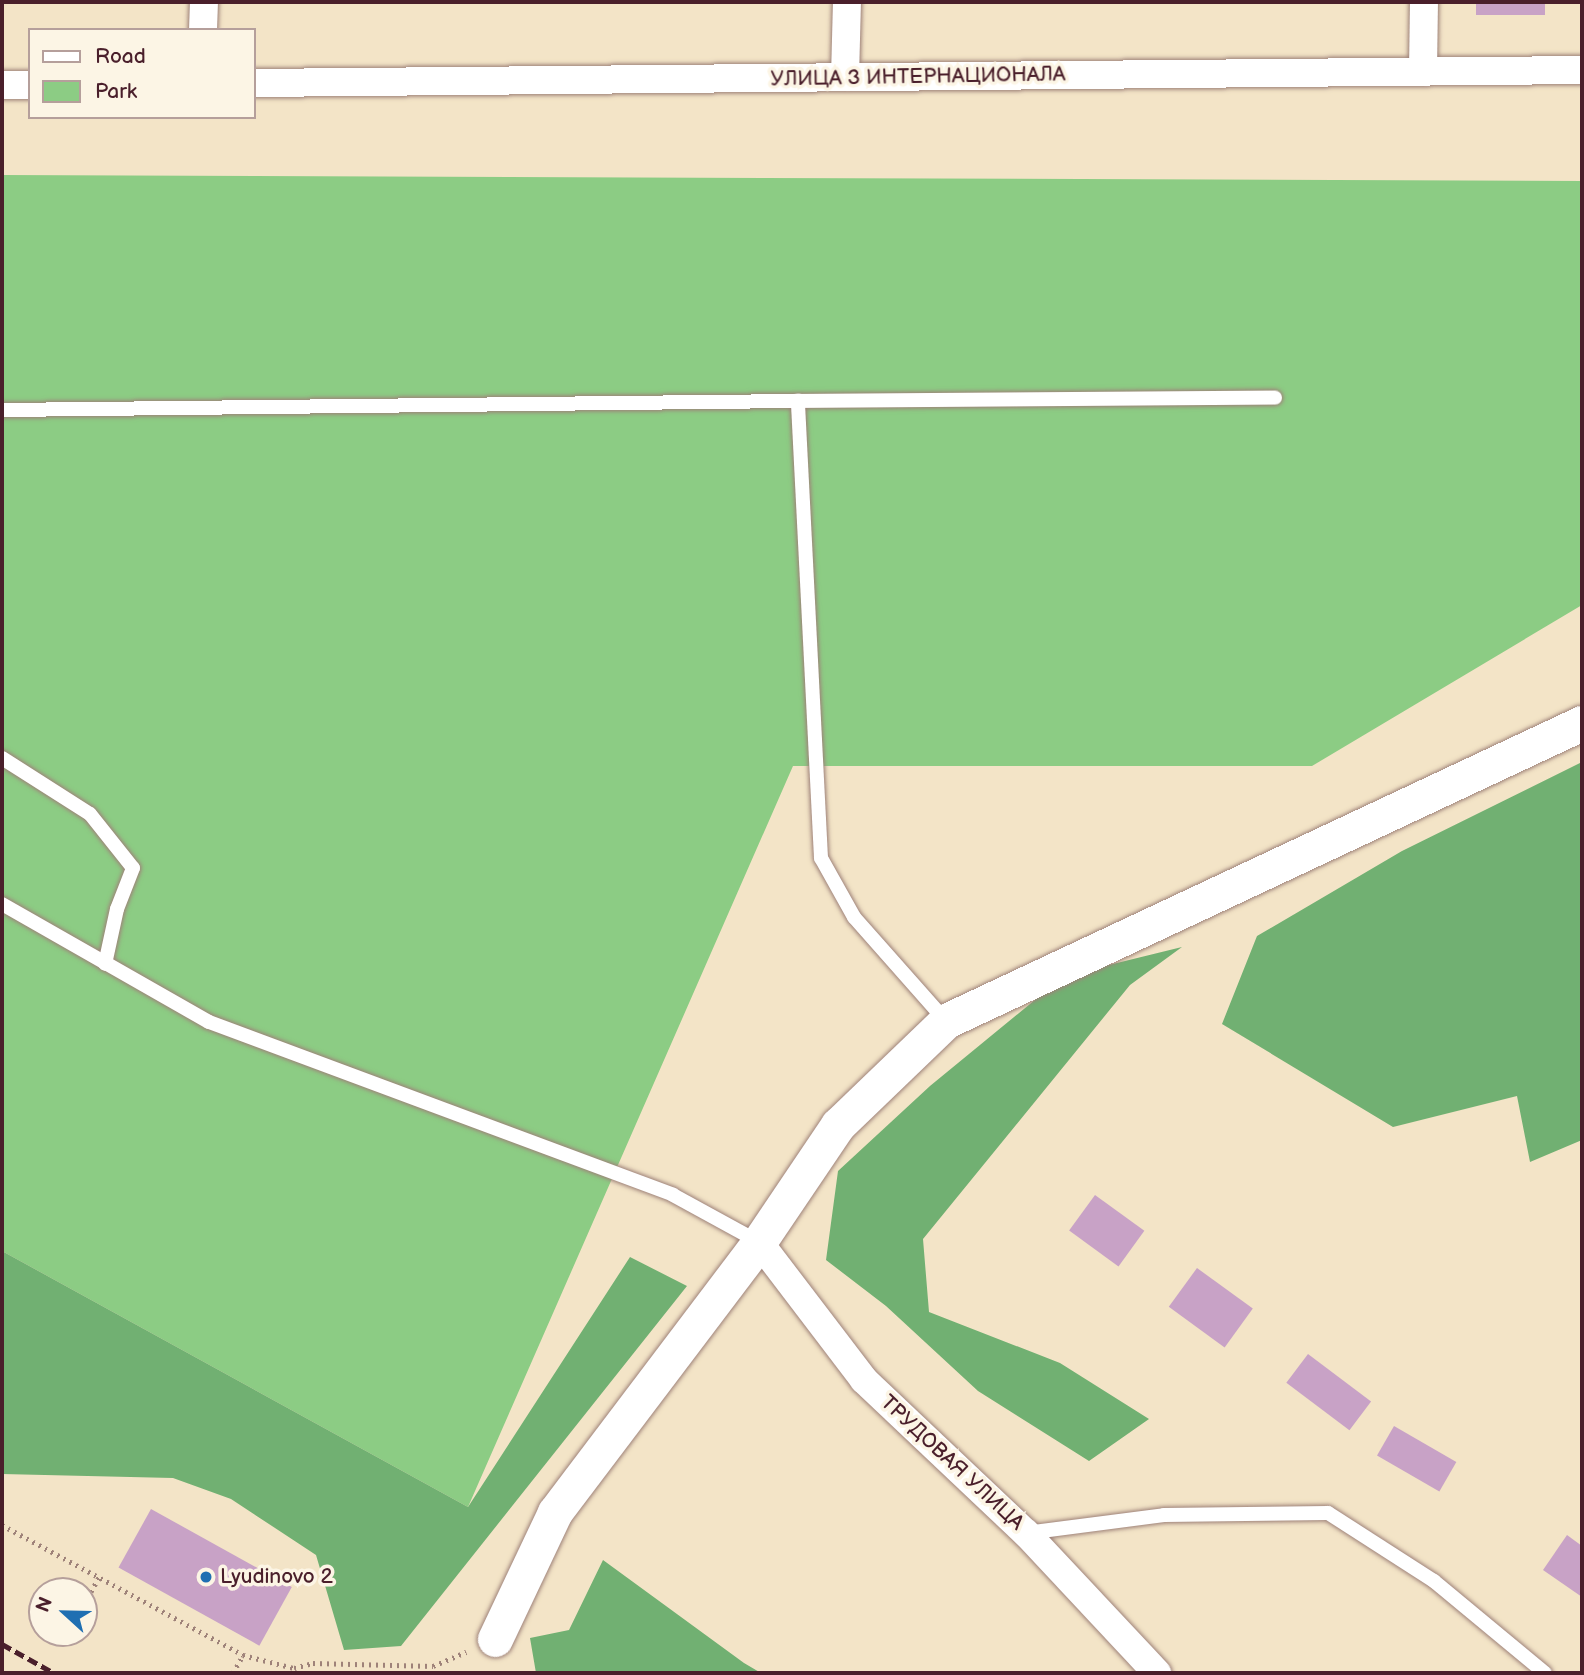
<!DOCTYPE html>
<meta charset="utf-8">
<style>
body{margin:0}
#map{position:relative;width:1584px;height:1675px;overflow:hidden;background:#f3e4c7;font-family:"Balsamiq Sans",sans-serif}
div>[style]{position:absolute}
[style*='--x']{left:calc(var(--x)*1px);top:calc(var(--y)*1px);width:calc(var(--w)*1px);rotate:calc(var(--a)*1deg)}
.green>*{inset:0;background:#8ccc84}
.forest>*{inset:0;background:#71b072}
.building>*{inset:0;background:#c8a2c6;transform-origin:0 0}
.path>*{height:4.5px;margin-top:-2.25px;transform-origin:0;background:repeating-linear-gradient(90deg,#9e8279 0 2px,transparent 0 7px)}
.roads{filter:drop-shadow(0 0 2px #9e8279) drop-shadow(0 0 2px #9e8279)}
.service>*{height:14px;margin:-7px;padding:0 7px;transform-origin:7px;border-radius:7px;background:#fff}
.minor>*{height:28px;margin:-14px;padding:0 14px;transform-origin:14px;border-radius:14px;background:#fff}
.tertiary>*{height:35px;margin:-17.5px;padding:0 17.5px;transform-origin:17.5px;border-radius:17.5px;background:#fff}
.rail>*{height:5px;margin-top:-2.5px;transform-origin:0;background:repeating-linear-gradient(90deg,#4a1f2b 0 10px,transparent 0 15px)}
.dots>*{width:19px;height:19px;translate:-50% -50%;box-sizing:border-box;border:4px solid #fcf5e5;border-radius:50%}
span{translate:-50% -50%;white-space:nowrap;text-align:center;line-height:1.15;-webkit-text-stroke:7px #fcf5e5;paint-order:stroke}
.street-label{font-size:21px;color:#4a1f2b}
.poi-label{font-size:21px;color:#4a1f2b}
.left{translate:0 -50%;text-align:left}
.frame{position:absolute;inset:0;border:4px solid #4a1f2b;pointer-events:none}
.legend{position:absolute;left:28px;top:28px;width:228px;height:91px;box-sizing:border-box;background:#fcf5e5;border:2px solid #b59f9b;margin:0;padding:9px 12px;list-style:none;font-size:21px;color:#4a1f2b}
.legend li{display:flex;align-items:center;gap:14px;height:35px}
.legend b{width:35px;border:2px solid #b59f9b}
.north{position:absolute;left:28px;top:1577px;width:70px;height:70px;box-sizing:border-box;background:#fcf5e5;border:2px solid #b59f9b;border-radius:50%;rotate:292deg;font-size:19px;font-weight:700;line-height:28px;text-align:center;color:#4a1f2b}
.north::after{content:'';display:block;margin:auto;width:24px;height:32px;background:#1f6fb2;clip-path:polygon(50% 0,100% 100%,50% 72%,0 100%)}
</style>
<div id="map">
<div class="green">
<div style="clip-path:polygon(2px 175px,1582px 181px,1582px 605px,1312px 766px,793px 766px,468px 1507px,2px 1251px)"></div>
</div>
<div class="forest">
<div style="clip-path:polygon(1582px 762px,1582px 1140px,1530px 1162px,1517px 1096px,1393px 1127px,1222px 1024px,1257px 936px,1402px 851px)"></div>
<div style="clip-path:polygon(1182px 947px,1130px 985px,923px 1239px,929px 1312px,1060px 1363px,1149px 1419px,1089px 1461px,978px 1391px,886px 1306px,826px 1260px,838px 1171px,930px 1086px,1064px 976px)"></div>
<div style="clip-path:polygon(2px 1251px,468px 1507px,630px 1257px,687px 1286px,401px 1646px,344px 1650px,316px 1555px,231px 1499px,173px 1478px,2px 1474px)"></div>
<div style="clip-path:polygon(603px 1560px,744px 1663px,761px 1673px,536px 1673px,530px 1638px,569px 1630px)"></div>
</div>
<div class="building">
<div style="left:1476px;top:2px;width:69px;height:13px"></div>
<div style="left:1095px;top:1195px;width:61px;height:44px;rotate:36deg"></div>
<div style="left:1197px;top:1268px;width:69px;height:48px;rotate:36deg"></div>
<div style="left:1308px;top:1354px;width:79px;height:36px;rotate:37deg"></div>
<div style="left:1394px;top:1426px;width:72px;height:34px;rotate:30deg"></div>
<div style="left:151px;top:1509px;width:161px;height:67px;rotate:29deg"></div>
<div style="clip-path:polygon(1567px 1535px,1582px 1546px,1582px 1597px,1543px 1570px)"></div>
</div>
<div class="path">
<div style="--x:2;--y:1525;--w:274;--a:28.3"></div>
<div style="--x:243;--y:1655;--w:53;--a:14.3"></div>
<div style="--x:294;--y:1668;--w:20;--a:-15"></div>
<div style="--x:313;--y:1663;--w:120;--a:1.4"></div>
<div style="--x:433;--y:1666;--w:36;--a:-23"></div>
<div style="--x:84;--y:1604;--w:31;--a:-61"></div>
<div style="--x:67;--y:1635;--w:2;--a:-63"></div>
<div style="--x:233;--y:1673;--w:21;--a:-61"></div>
</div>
<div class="roads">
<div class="service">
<div style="--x:2;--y:410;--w:796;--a:-0.65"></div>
<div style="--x:2;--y:758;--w:104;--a:32.5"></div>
<div style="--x:90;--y:814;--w:69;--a:51.5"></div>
<div style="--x:133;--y:868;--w:44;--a:111.3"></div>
<div style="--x:117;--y:909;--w:56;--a:102.3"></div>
<div style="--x:2;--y:904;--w:238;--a:29.7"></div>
<div style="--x:209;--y:1022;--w:495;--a:20.4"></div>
<div style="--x:673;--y:1195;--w:98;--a:28.7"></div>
<div style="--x:945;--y:1020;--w:137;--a:-131.5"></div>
<div style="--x:854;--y:917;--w:68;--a:-119.2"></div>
<div style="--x:821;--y:858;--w:458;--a:-92.9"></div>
<div style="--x:798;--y:401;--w:477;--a:-0.4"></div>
<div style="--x:1026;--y:1533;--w:139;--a:-7.4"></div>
<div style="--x:1164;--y:1515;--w:164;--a:-0.7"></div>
<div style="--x:1328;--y:1513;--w:126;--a:32.7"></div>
<div style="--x:1434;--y:1581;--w:144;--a:39.7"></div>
</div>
<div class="minor">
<div style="--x:203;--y:30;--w:28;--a:-88"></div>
<div style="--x:1423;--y:72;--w:70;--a:-89.2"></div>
<div style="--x:845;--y:77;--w:75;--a:-88.5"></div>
<div style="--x:254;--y:83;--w:1328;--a:-0.56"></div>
<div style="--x:2;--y:85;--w:28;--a:0"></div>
<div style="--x:759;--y:1242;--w:173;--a:52.7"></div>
<div style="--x:864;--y:1380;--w:223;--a:43.4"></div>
<div style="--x:1026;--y:1533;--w:192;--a:46.9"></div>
</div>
<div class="tertiary">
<div style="--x:495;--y:1639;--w:140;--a:-64.7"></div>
<div style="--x:555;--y:1512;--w:338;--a:-52.9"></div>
<div style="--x:759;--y:1242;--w:141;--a:-56"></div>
<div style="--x:838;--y:1125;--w:150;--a:-43.9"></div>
<div style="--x:946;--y:1021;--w:702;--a:-25.11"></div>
</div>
</div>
<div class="rail">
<div style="--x:2;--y:1644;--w:60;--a:29.1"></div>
</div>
<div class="dots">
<div style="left:206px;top:1577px;background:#1f6fb2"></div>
</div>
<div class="street-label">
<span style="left:918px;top:77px;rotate:-1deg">УЛИЦА 3 ИНТЕРНАЦИОНАЛА</span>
<span style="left:952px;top:1463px;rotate:43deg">ТРУДОВАЯ УЛИЦА</span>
</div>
<div class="poi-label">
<span class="left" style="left:220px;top:1577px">Lyudinovo 2</span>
</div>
<div class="frame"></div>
<ul class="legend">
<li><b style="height:9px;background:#fff"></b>Road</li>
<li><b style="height:19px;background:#8ccc84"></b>Park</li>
</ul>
<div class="north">N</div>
</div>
